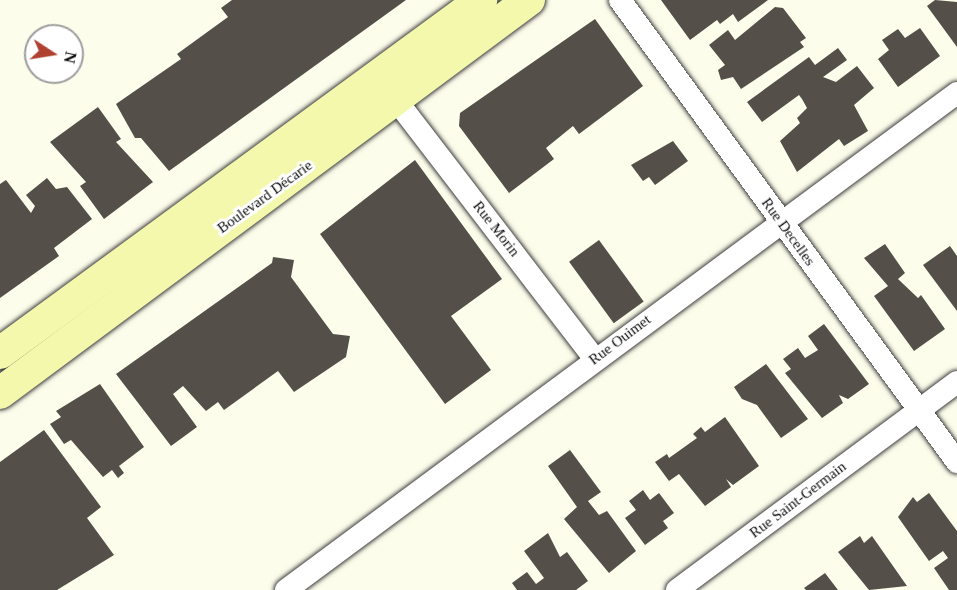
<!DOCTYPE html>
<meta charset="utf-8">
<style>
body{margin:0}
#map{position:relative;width:957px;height:590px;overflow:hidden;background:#fdfdec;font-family:Georgia,serif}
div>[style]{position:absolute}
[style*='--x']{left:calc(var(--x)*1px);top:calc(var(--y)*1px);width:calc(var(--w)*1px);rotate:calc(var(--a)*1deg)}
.building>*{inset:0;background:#544f49;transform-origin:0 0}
.roads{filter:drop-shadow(0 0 2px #3f3f3f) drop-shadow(0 0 2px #3f3f3f)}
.street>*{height:22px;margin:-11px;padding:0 11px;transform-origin:11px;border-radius:11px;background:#fff}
.secondary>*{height:32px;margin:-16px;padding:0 16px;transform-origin:16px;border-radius:16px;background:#f3f8ad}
span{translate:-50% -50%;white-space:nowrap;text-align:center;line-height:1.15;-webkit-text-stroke:6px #fff;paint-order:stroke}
.street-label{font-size:15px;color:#0c0c0c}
.north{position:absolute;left:24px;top:24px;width:60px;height:60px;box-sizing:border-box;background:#fff;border:2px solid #9e9e9e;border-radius:50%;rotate:102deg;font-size:16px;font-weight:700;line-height:24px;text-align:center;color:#0c0c0c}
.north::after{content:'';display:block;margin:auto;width:21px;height:27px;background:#b04130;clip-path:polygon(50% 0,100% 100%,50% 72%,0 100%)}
</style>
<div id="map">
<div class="building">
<div style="clip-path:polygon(232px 0,406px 0,169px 171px,141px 138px,135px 138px,116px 104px,181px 59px,177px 54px,228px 17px,221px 8px)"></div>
<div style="clip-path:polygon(661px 0,768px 0,738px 22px,733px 14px,720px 24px,717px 20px,690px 40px)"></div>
<div style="clip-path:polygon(935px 0,957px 2px,957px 47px,927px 6px)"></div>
<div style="clip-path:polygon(775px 7px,783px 8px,806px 38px,800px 42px,804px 47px,741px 89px,733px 77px,721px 80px,718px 70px,725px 65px,709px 45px,728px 30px,735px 40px)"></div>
<div style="clip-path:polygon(595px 19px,643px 86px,579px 134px,573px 126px,546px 148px,554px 159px,509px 193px,459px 126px,460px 113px)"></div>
<div style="clip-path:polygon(920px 28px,940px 56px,898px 87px,878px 59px,889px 50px,882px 40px,898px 29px,905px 38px)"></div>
<div style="clip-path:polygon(838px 48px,847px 60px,823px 77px,836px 82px,857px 66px,874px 88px,854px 105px,868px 131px,844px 146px,839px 139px,797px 172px,780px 141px,800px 123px,797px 118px,807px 108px,802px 99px,799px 95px,762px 122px,747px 102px,809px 57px,815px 65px)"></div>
<div style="clip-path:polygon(98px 107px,121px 139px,116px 142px,153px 182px,104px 219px,80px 186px,86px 182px,50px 142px)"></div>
<div style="clip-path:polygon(673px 141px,688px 161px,655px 185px,649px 177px,643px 181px,631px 165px)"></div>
<div style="clip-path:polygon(415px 160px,502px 279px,451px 316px,491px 370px,445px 404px,320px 234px)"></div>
<div style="clip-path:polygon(47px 178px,56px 189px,67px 187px,92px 219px,54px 248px,59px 256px,0 298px,0 184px,6px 180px,31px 213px,35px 206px,26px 195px)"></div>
<div style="left:599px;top:240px;width:76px;height:37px;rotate:54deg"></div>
<div style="clip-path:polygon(885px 244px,905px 273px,898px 279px,918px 298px,921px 295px,945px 329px,914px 351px,874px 296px,888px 286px,864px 258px)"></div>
<div style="clip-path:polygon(950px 246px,957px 256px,957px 311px,923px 265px)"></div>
<div style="clip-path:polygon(273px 257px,294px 260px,291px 277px,333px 334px,350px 336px,346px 357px,294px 392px,278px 371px,224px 410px,218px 402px,206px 411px,183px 386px,173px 394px,197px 427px,171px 446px,116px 374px,272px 263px)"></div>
<div style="clip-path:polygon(824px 324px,869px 384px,848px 399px,839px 395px,843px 403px,822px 418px,785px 373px,791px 369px,783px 359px,798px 348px,805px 358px,818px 350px,808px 336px)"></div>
<div style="clip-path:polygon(766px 364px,808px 419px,781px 438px,757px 405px,742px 399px,734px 387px)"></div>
<div style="clip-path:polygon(100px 384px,144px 447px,119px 466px,124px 473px,118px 478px,112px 470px,103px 477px,71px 440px,64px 444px,50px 424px,61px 417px,56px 411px)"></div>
<div style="clip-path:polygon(725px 417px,759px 466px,733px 485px,726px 479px,731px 487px,705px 506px,679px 474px,669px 481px,655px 462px,667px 454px,669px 458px,697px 438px,693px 434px,701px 427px,705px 432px)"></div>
<div style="clip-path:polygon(44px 430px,101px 507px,87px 518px,114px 555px,57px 590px,0 590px,0 462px)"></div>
<div style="clip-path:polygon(570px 450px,601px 492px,588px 501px,599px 515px,607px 511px,636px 551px,609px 573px,564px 519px,577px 507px,548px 466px)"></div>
<div style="clip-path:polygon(643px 490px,650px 500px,659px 493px,674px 513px,663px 521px,668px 528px,645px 545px,625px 518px,636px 510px,629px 501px)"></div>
<div style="clip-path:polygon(929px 493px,957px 531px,957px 590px,949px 590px,934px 568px,948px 558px,943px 551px,929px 561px,898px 517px,913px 497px,917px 502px)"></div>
<div style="clip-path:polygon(548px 533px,560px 557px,567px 552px,588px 581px,576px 590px,517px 590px,512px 583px,527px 572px,536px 584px,544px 578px,524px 551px)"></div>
<div style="clip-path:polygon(860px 536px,864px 543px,872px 536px,907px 586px,869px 590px,838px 552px)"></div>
<div style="clip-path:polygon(825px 573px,838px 590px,806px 590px,804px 588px)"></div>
</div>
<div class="roads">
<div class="street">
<div style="--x:620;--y:0;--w:572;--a:53.89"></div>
<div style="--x:396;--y:100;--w:327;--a:52.5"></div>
<div style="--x:286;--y:590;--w:835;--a:-36.53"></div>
<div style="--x:677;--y:590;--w:349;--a:-36.6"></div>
</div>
<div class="secondary">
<div style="--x:0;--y:353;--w:597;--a:-36.27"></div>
<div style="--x:0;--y:393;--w:659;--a:-36.61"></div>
</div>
</div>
<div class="street-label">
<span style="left:265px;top:197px;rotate:-36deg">Boulevard Décarie</span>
<span style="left:496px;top:229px;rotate:52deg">Rue Morin</span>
<span style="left:788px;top:232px;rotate:54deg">Rue Decelles</span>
<span style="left:620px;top:340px;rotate:-37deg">Rue Ouimet</span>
<span style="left:798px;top:500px;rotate:-37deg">Rue Saint-Germain</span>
</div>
<div class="north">N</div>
</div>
